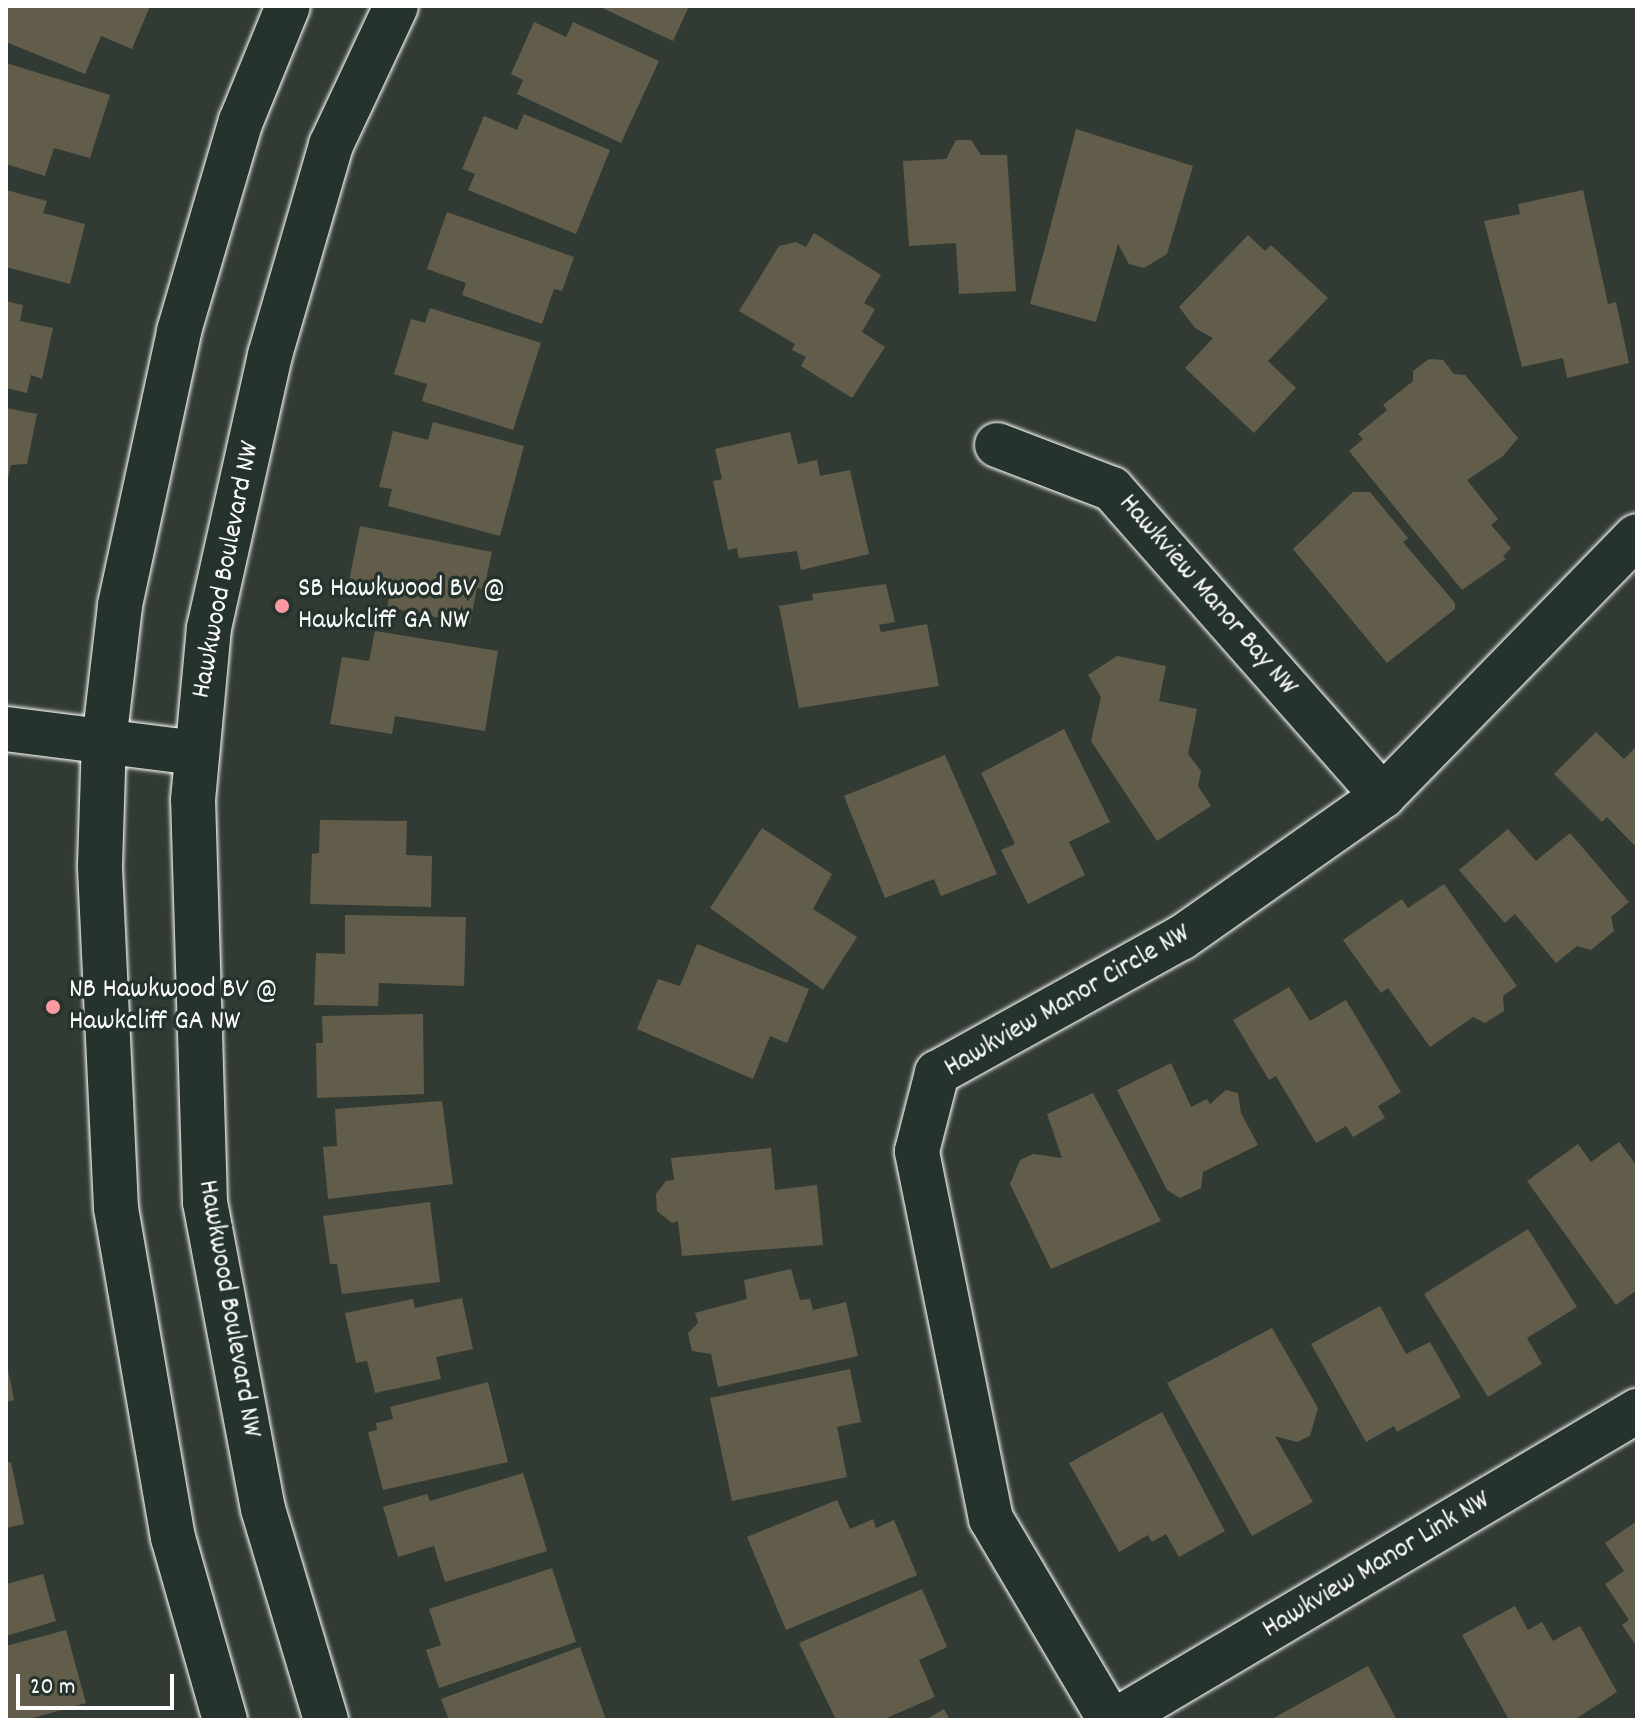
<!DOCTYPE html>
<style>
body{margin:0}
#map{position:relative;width:1643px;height:1726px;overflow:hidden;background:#323b33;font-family:Dekko,sans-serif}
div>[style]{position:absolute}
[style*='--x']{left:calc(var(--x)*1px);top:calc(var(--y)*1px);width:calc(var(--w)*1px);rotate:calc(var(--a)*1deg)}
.building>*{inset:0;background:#625d4b}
.roads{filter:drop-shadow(0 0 2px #fff) drop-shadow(0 0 2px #fff)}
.street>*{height:44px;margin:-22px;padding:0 22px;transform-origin:22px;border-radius:22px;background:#26332d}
.secondary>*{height:44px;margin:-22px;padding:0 22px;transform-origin:22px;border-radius:22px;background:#26332d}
.dots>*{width:22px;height:22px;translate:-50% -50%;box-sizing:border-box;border:4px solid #26332d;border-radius:50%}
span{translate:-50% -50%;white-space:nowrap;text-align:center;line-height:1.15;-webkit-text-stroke:7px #26332d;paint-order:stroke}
.street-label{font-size:28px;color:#fff}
.poi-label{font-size:28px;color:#fff}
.left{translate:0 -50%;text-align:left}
.frame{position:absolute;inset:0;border:8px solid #fff;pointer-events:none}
.scale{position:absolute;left:16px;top:1674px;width:158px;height:36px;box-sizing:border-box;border:4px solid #fff;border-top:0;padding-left:10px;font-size:24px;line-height:28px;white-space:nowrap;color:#fff;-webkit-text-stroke:6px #26332d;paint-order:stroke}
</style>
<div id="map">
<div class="building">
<div style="clip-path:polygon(6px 6px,150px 6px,132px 49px,101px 36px,85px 74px,6px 42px)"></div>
<div style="clip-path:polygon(598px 6px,689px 6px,673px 41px)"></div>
<div style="clip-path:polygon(534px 22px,566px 37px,573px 22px,659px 61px,621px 143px,517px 94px,523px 80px,511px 74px)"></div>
<div style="clip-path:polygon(6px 63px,110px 95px,90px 158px,54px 148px,45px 176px,6px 164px)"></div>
<div style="clip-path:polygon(524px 114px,610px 150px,576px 234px,468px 190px,475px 174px,462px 169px,484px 116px,517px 130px)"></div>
<div style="clip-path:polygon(1076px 129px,1193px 166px,1167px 254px,1144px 268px,1129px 264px,1118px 244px,1096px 322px,1030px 304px)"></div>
<div style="clip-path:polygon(956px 140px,971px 140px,981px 155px,1007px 155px,1016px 291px,959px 294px,956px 243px,909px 246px,903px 161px,946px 159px)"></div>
<div style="clip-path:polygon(6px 190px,47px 201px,43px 213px,85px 224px,70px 284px,6px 267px)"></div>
<div style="clip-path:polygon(1583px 190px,1608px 304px,1616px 302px,1629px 363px,1567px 378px,1563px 358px,1522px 367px,1484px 221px,1520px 214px,1518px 204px)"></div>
<div style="clip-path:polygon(447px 212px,574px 257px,562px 291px,554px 289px,542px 324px,462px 295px,466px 283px,427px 269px)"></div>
<div style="clip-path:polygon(814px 233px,881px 275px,864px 303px,875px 309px,862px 332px,885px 347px,852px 398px,801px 366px,806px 357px,792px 350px,795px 344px,739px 311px,779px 246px,796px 242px,806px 247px)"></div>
<div style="clip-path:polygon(1248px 235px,1265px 251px,1271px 245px,1328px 298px,1268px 361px,1296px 388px,1254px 433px,1185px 368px,1213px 338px,1195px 328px,1179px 307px)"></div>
<div style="clip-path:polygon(6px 301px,23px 305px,20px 321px,53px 328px,42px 379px,31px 375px,27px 393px,6px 388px)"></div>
<div style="clip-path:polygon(430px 308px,541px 343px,513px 430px,422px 401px,427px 384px,394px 374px,411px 319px,425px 323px)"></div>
<div style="clip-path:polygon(1429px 359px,1443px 360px,1454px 374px,1465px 375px,1518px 438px,1503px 456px,1467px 480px,1498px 519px,1491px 525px,1511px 548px,1503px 556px,1506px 559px,1462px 590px,1349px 451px,1363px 439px,1358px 434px,1387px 410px,1383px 405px,1413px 381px,1413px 371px)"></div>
<div style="clip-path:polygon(6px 408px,37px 414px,27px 464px,11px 465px,7px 483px)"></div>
<div style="clip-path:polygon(433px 422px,524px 446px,500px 536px,388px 506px,392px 489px,379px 487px,393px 431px,428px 440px)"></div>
<div style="clip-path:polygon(790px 432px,798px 464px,817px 460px,820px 476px,850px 470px,869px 554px,801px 570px,797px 551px,739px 558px,737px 548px,728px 550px,713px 481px,722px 479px,715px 449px)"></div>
<div style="clip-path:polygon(1353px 492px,1370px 492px,1408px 538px,1403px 542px,1455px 603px,1455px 609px,1387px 663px,1293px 549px)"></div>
<div style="clip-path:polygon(360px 526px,492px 552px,484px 589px,477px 588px,470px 624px,387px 607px,390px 594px,348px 586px)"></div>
<div style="clip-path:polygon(886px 584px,895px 622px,879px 625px,881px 632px,927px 624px,939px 686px,799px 708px,779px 606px,813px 600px,812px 594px)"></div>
<div style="clip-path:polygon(375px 631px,498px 651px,485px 731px,395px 716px,392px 734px,330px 724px,342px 657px,369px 661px)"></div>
<div style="clip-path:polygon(1117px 656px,1166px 666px,1159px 701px,1197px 709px,1188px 754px,1201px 771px,1198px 786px,1211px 806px,1157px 841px,1091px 741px,1101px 697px,1088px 675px)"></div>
<div style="clip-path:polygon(1064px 729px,1110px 822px,1069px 842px,1085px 875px,1028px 904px,1001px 850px,1015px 844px,981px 773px)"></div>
<div style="clip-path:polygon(1596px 732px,1624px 759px,1637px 746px,1637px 848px,1607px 817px,1602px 822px,1554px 774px)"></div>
<div style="clip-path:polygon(945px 755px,997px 874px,941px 896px,934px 879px,885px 898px,844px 796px)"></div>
<div style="clip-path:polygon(320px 820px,407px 821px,406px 855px,432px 856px,431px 907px,310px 904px,312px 854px,319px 853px)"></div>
<div style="clip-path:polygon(762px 828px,832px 874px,813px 909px,857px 937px,823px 990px,710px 908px)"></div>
<div style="clip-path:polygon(1508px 829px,1536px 861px,1570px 833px,1629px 902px,1611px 917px,1614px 931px,1591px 950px,1577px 946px,1556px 963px,1515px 914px,1505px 923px,1459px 870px)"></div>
<div style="clip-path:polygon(1444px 884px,1517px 986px,1503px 996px,1504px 1011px,1485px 1023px,1473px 1017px,1430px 1047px,1388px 988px,1381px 993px,1343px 940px,1402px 899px,1408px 908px)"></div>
<div style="clip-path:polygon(345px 915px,466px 917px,464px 986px,379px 983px,378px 1006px,314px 1005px,316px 953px,345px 954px)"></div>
<div style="clip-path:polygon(697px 944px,809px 989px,787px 1043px,770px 1036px,753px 1079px,637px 1029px,658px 979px,680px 986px)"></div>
<div style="clip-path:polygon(1289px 987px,1310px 1021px,1346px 1000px,1401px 1092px,1378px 1106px,1385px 1118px,1353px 1137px,1346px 1126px,1316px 1143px,1276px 1076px,1269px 1080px,1233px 1020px)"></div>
<div style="clip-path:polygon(423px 1014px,424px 1094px,317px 1098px,316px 1043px,323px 1043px,322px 1016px)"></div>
<div style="clip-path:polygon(1171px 1063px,1191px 1107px,1207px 1099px,1210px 1104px,1226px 1090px,1238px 1093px,1241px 1113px,1258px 1145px,1203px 1172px,1201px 1188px,1180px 1198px,1167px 1190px,1117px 1090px)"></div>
<div style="clip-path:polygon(1093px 1093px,1161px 1221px,1051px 1269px,1010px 1184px,1020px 1160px,1033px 1154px,1062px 1158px,1047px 1114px)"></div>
<div style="clip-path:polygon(442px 1101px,453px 1184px,328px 1199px,323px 1147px,337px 1146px,335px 1109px)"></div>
<div style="clip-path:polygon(1619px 1142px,1637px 1166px,1637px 1290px,1616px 1305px,1527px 1181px,1578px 1144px,1591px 1162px)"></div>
<div style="clip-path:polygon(771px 1148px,775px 1190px,817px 1185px,823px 1245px,682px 1256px,678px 1221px,672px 1223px,657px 1211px,656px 1194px,666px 1181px,674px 1180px,671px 1158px)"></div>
<div style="clip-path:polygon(430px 1202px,440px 1282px,342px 1294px,337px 1264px,330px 1264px,323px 1216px)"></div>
<div style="clip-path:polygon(1528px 1229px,1577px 1307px,1527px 1338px,1542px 1364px,1488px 1397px,1424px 1294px)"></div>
<div style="clip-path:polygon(791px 1269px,800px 1300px,810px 1299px,813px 1310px,846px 1302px,858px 1356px,718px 1387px,711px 1354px,692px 1351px,688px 1333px,698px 1323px,695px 1313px,747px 1299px,744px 1280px)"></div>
<div style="clip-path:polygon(462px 1298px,473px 1349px,436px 1357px,441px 1379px,375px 1393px,367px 1361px,356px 1363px,345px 1313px,413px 1299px,415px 1308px)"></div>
<div style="clip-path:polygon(1380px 1306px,1406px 1354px,1430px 1342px,1461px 1397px,1397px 1432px,1394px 1426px,1366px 1442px,1311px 1344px)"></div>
<div style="clip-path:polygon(1272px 1328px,1318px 1408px,1310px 1436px,1297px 1442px,1275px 1436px,1313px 1502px,1252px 1536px,1167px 1383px)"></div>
<div style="clip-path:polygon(6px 1359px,14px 1400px,6px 1402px)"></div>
<div style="clip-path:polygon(850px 1369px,861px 1422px,837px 1427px,847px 1477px,732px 1501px,710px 1398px)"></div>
<div style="clip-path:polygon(488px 1382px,508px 1462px,383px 1490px,368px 1432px,377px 1430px,376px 1423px,393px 1419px,390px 1407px)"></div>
<div style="clip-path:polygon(1162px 1412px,1225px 1531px,1179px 1557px,1166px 1534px,1152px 1542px,1148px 1535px,1119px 1552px,1069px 1463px)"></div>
<div style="clip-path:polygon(11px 1462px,24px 1524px,6px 1528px,6px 1463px)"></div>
<div style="clip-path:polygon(523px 1473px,547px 1551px,445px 1582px,434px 1546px,398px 1557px,383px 1507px,427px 1494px,430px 1501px)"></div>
<div style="clip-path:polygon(837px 1500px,850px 1529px,873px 1519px,876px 1528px,894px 1520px,917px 1575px,786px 1630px,747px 1537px)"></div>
<div style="clip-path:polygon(1637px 1521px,1637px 1647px,1622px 1625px,1629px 1620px,1605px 1584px,1624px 1571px,1605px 1543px)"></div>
<div style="clip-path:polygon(552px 1568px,576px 1642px,439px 1688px,426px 1650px,441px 1645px,429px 1609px)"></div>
<div style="clip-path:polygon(43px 1574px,56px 1621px,6px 1636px,6px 1584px)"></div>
<div style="clip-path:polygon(922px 1589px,947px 1647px,919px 1660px,935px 1697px,882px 1720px,836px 1720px,799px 1643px)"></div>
<div style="clip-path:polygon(1515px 1606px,1528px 1630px,1542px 1622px,1553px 1641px,1580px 1626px,1617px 1692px,1574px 1720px,1509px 1720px,1462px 1635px)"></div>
<div style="clip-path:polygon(66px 1630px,86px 1703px,26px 1720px,6px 1720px,6px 1646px)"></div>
<div style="clip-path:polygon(580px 1647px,606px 1720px,449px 1720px,441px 1699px)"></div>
<div style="clip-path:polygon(1368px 1666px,1397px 1720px,1270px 1720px)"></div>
<div style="clip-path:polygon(944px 1709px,950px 1720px,925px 1720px)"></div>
</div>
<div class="roads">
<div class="street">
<div style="--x:997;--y:445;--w:123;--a:20.9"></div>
<div style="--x:1112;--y:489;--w:409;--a:48.6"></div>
<div style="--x:6;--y:729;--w:191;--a:7.2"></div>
<div style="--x:1110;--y:1720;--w:234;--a:-120.6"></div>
<div style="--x:991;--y:1519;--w:375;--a:-101.4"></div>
<div style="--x:917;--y:1151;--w:81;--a:-75.6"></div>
<div style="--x:937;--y:1073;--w:279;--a:-29"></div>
<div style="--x:1181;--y:938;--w:247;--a:-35.1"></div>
<div style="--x:1383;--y:796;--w:363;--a:-45.7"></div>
<div style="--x:1116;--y:1720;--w:606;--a:-30.67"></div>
</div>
<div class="secondary">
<div style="--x:225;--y:1720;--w:189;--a:-105.9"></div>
<div style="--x:173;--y:1538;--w:335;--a:-99.8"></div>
<div style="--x:116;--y:1208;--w:342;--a:-92.7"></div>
<div style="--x:100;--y:866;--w:124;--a:-88.2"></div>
<div style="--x:104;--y:742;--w:138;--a:-83.3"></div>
<div style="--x:120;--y:605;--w:280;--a:-77.8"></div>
<div style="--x:179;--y:331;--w:219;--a:-73.6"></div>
<div style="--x:241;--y:121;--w:124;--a:-67.8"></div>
<div style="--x:326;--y:1720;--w:220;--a:-106.6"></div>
<div style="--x:263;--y:1509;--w:312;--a:-100.7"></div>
<div style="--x:205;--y:1202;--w:402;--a:-91.7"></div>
<div style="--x:193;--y:800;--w:173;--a:-84.7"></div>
<div style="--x:209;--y:628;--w:280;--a:-77.4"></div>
<div style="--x:270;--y:355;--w:219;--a:-73.8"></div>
<div style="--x:331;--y:145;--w:153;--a:-64.9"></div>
</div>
</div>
<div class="dots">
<div style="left:282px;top:606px;background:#ff9aa2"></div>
<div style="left:53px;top:1007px;background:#ff9aa2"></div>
</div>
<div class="street-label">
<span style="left:227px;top:570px;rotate:-79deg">Hawkwood Boulevard NW</span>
<span style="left:1207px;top:596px;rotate:49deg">Hawkview Manor Bay NW</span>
<span style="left:1068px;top:1002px;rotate:-30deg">Hawkview Manor Circle NW</span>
<span style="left:228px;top:1309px;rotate:80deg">Hawkwood Boulevard NW</span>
<span style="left:1377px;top:1566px;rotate:-31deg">Hawkview Manor Link NW</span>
</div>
<div class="poi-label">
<span class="left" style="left:298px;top:606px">SB Hawkwood BV @<br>Hawkcliff GA NW</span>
<span class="left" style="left:69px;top:1007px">NB Hawkwood BV @<br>Hawkcliff GA NW</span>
</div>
<div class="frame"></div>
<div class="scale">20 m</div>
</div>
